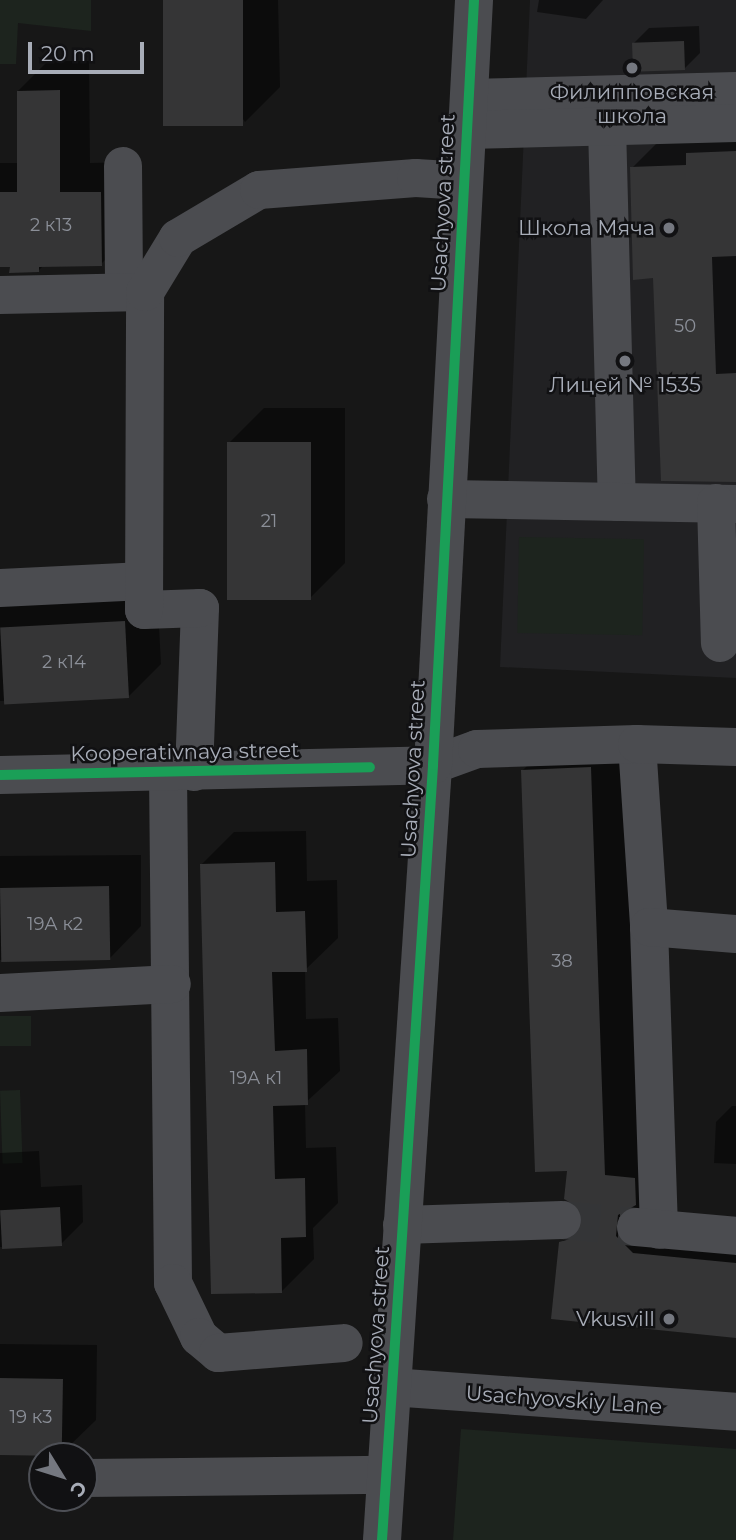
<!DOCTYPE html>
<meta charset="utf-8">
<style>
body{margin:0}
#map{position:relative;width:736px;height:1540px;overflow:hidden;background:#171717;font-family:Montserrat,sans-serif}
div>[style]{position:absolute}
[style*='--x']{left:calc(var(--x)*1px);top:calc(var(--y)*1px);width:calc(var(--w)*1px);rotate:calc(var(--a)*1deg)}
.built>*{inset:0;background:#212123}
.green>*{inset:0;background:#1d241e;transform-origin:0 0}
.shadow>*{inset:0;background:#0007}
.building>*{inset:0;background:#353536;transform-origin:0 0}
.minor-tunnel>*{height:38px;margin-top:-19px;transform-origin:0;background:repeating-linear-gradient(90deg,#343537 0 38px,transparent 0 57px)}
.minor>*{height:38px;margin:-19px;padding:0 19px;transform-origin:19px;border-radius:19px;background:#4b4c50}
.cycleway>*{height:10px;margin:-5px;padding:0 5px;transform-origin:5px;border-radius:5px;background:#1a9f57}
.dots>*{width:19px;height:19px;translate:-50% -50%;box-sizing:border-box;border:4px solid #111113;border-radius:50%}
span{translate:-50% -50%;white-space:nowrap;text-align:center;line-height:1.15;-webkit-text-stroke:5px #111113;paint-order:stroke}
.number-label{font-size:18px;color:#8b8f98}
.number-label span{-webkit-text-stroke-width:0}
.poi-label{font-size:21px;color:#a8adb8}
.right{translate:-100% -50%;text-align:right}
.street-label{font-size:21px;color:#a8adb8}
.north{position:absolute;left:28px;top:1442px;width:70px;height:70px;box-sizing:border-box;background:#111113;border:2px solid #4d4f55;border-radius:50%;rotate:128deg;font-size:19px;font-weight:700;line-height:28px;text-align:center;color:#a8adb8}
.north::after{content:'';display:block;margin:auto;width:24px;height:32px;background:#757880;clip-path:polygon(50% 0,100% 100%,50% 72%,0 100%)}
.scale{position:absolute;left:28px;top:42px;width:116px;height:32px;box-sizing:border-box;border:4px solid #a8adb8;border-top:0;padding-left:9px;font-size:21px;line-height:24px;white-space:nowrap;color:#a8adb8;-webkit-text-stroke:5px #111113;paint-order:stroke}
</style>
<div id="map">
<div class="built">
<div style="clip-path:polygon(530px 0,736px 0,736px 678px,500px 667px)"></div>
</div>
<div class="green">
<div style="clip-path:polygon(0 0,91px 0,91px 31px,18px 23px,16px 64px,0 64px)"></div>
<div style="left:519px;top:537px;width:125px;height:96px;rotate:1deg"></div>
<div style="left:0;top:1016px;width:31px;height:30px"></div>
<div style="left:20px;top:1090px;width:73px;height:20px;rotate:88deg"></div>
<div style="clip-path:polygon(461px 1429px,736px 1449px,736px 1540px,453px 1540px)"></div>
</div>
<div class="shadow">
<div style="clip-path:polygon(164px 0,278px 0,280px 87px,245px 122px)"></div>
<div style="clip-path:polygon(539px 0,603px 0,586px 19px,537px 12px)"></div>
<div style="clip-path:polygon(699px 26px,700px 53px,684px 69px,633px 44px,649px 28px)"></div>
<div style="clip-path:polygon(48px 61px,89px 61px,90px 163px,131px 162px,131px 234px,101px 264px,44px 265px,38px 271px,0 265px,0 163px,18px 163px,18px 91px)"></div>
<div style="clip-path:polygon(736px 126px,736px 480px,655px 276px,632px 168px,659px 141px)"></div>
<div style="clip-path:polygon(264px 408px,345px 408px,345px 563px,310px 598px,229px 443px)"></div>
<div style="clip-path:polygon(157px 589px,161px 664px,129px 696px,0 701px,0 595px)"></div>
<div style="clip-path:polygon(624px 734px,667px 1219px,736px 1226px,736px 1337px,561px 1243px,585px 1218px,569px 1169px,523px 770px,557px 736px)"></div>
<div style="clip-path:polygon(306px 831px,307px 881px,337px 880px,338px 938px,305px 970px,306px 1019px,338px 1018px,340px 1071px,305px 1103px,306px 1148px,336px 1147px,338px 1203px,313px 1228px,314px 1259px,282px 1291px,202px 864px,234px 832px)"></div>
<div style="clip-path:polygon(141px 855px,141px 926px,109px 959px,0 960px,0 856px)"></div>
<div style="clip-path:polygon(732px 1106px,736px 1106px,736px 1164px,714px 1163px,716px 1122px)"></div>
<div style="clip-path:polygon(39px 1151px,41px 1187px,82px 1185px,83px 1222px,61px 1244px,0 1247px,0 1153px)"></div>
<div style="clip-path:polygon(0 1344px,97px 1345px,96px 1420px,61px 1454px,0 1454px)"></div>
</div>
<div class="building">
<div style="left:163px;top:0;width:80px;height:126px"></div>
<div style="left:684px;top:41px;width:29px;height:52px;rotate:88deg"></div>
<div style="clip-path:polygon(60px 90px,60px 192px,101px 192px,102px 266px,39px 267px,39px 272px,9px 273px,10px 267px,0 267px,0 192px,17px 192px,17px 91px)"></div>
<div style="clip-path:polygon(736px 151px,736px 256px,712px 257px,716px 374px,736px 373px,736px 482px,661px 481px,653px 278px,633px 280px,630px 167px,686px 165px,686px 153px)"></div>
<div style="left:227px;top:442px;width:84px;height:158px"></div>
<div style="left:125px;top:621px;width:77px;height:125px;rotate:87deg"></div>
<div style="clip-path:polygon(591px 767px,605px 1175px,635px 1178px,636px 1205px,618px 1215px,616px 1236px,633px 1253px,736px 1263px,736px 1338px,551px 1319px,559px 1242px,574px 1238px,584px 1219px,580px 1208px,564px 1199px,567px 1171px,535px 1172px,521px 770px)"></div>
<div style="clip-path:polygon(275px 862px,276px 912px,305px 911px,307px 972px,272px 972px,275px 1051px,307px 1049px,308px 1105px,273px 1106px,275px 1179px,305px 1178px,306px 1237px,281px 1238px,282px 1293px,211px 1294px,200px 864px)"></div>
<div style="left:109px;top:886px;width:74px;height:109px;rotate:89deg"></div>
<div style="left:60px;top:1207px;width:39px;height:60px;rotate:87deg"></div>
<div style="left:0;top:1378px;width:63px;height:77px;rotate:1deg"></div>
</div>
<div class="minor-tunnel">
<div style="--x:562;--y:1220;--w:74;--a:5.4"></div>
</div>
<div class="minor">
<div style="--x:469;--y:98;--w:267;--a:-1.5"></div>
<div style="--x:607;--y:126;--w:376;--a:88.5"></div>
<div style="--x:467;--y:130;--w:269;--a:-1.5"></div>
<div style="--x:123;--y:166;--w:126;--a:89.5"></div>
<div style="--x:0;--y:295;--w:145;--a:-1.2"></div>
<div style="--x:446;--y:499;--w:290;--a:1"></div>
<div style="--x:716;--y:503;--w:140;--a:88.4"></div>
<div style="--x:0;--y:588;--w:144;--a:-2.8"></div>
<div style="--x:637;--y:744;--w:183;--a:86.2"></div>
<div style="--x:649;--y:927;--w:303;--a:88.1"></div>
<div style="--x:168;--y:772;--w:511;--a:89.44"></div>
<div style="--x:173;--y:1283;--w:60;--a:64.3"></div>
<div style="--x:199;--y:1337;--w:25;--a:40"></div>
<div style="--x:218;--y:1353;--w:126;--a:-4.5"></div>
<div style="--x:194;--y:772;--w:164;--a:-87.9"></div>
<div style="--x:200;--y:608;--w:56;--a:178"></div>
<div style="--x:144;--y:610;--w:318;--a:-89.8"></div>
<div style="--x:145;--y:292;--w:63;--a:-58.6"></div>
<div style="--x:178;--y:238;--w:94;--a:-30.7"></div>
<div style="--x:259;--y:190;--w:157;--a:-4.4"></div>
<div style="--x:416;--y:178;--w:48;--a:3.6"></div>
<div style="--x:0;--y:775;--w:433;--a:-1.3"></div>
<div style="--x:433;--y:765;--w:47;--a:-20"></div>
<div style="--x:477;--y:749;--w:160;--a:-1.8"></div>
<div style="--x:637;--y:744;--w:99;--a:1.7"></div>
<div style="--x:649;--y:927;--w:87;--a:4.6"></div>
<div style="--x:0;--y:993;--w:172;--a:-3"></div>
<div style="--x:402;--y:1225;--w:160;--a:-1.8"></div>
<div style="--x:636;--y:1227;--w:100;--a:5.1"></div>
<div style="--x:391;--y:1387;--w:346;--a:4.1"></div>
<div style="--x:84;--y:1478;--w:302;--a:-0.6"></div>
<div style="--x:382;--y:1540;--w:777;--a:-86.23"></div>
<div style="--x:433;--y:765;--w:766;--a:-86.93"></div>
</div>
<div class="cycleway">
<div style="--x:0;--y:775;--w:370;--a:-1.2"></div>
<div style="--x:382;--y:1540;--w:777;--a:-86.23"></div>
<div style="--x:433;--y:765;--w:766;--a:-86.93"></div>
</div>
<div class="dots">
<div style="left:632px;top:68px;background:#757880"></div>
<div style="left:669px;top:228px;background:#757880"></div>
<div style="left:625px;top:361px;background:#757880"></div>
<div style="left:669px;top:1319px;background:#757880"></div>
</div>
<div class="number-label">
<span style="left:51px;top:225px">2 к13</span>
<span style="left:685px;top:326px">50</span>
<span style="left:269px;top:521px">21</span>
<span style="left:64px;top:662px">2 к14</span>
<span style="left:55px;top:924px">19А к2</span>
<span style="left:562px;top:961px">38</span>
<span style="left:256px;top:1078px">19А к1</span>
<span style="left:31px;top:1417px">19 к3</span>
</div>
<div class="poi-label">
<span style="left:632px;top:104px">Филипповская<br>школа</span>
<span class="right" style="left:655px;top:228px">Школа Мяча</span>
<span style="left:625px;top:385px">Лицей № 1535</span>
<span class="right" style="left:655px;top:1319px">Vkusvill</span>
</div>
<div class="street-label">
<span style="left:443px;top:203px;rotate:-87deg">Usachyova street</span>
<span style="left:185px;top:752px;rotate:-1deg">Kooperativnaya street</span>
<span style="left:413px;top:769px;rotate:-87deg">Usachyova street</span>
<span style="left:376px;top:1335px;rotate:-86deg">Usachyova street</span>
<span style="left:564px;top:1400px;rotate:4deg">Usachyovskiy Lane</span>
</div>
<div class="north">С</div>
<div class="scale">20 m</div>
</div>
